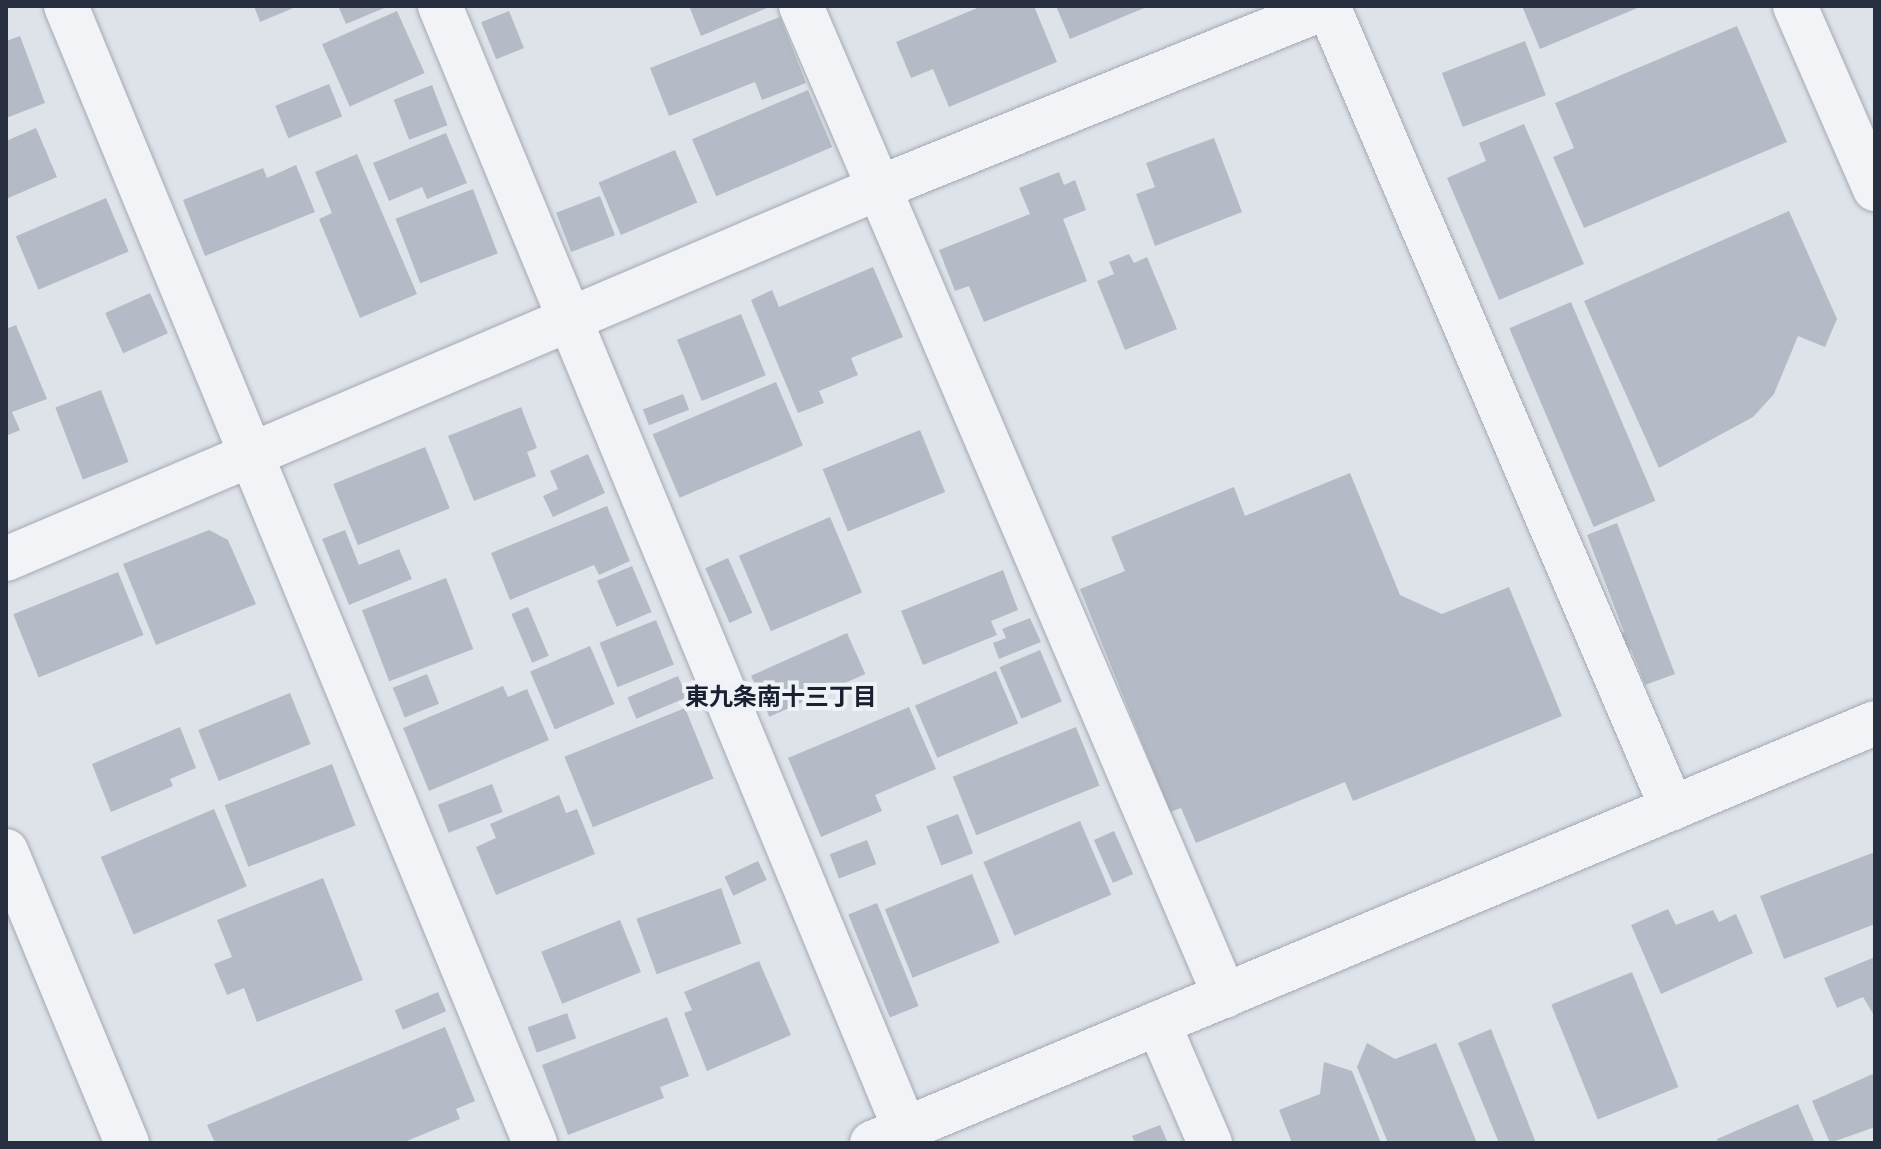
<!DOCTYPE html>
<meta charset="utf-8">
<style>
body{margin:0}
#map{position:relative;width:1881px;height:1149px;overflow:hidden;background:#dee2e9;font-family:"Asap Condensed","Noto Sans JP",sans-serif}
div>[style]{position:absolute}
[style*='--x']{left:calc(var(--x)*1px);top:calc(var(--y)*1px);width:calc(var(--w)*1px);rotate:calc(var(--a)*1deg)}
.building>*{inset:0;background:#b5bbc6;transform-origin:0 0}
.roads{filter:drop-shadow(0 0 2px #a3a9b3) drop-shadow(0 0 2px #a3a9b3)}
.minor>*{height:44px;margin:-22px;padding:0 22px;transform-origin:22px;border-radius:22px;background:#f1f3f7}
span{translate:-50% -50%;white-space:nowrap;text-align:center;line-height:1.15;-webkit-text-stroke:8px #eef1f6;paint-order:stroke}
.neighbourhood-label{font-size:24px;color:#192031;font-weight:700}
.frame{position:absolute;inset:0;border:8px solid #272f41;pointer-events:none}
</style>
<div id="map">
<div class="building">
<div style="clip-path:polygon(254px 6px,298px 6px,260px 22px)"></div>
<div style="clip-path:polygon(338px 6px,389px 6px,346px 24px)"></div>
<div style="clip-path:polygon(689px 6px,766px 6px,767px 8px,701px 36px)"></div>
<div style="clip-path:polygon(982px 6px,1034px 6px,1057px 62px,949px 107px,933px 69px,911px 78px,896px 42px)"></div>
<div style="clip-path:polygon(1056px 6px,1149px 6px,1070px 39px)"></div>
<div style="clip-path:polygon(1522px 6px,1642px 6px,1540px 49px)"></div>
<div style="left:397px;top:11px;width:68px;height:82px;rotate:66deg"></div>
<div style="left:509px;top:11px;width:40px;height:30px;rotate:68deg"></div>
<div style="clip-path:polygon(780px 17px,806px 83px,762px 100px,755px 82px,669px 116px,650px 68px)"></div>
<div style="clip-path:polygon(1737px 26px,1787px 142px,1584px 228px,1553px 157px,1574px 148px,1555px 103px)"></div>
<div style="clip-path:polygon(20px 36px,45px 103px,6px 118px,6px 41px)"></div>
<div style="left:1525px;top:41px;width:58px;height:89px;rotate:69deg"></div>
<div style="left:329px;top:84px;width:35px;height:58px;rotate:68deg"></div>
<div style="left:432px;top:85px;width:43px;height:41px;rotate:69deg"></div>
<div style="left:808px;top:90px;width:62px;height:126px;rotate:67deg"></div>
<div style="clip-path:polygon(1524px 124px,1584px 264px,1499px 300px,1447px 178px,1486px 161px,1479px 143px)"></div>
<div style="clip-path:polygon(36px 128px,57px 177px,6px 199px,6px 141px)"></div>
<div style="clip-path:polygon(446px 133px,467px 183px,427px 199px,422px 187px,389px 201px,373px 163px)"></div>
<div style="clip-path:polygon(1214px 138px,1242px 212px,1155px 246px,1136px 194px,1155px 187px,1146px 163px)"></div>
<div style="left:675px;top:150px;width:57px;height:83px;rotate:67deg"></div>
<div style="clip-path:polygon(357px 154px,417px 294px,360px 318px,319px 219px,332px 213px,315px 172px)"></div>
<div style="clip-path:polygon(296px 165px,315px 212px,205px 256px,183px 200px,263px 168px,267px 178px)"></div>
<div style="clip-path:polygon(1059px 172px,1064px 185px,1075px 180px,1086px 210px,1063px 219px,1087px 281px,984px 322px,969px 286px,955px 291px,939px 250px,1030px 214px,1019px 188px)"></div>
<div style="left:473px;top:189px;width:69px;height:83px;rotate:69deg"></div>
<div style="left:600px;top:196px;width:42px;height:47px;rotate:69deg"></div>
<div style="left:106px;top:198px;width:58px;height:98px;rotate:67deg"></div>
<div style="clip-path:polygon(1789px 211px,1837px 319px,1825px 347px,1798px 336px,1774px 394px,1753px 417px,1659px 468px,1584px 301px)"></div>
<div style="clip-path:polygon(1129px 254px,1134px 263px,1147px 257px,1177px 329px,1125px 350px,1097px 281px,1114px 274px,1109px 262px)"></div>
<div style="clip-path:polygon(873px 267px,903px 337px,851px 358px,858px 375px,819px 391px,824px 403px,798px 413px,751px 300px,772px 290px,779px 307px)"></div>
<div style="left:150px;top:293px;width:44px;height:49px;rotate:66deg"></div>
<div style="left:1571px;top:302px;width:216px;height:67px;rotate:67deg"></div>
<div style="left:741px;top:314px;width:66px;height:69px;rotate:68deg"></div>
<div style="clip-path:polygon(16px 325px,47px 399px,12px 412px,20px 430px,6px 436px,6px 329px)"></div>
<div style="left:776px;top:382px;width:69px;height:134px;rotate:67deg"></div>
<div style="left:101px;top:390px;width:77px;height:49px;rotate:69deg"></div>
<div style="left:683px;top:394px;width:17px;height:43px;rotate:69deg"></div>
<div style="clip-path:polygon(521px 407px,537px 448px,527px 452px,536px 476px,474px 501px,448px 436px)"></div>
<div style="left:920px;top:430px;width:67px;height:105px;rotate:68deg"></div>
<div style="left:425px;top:447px;width:66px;height:99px;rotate:68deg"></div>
<div style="clip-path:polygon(588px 454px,605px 493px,553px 517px,543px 496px,558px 489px,550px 471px)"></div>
<div style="clip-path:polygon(1350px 473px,1400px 595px,1442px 614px,1509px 587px,1562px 716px,1353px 801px,1345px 782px,1196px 843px,1181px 808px,1170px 812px,1080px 589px,1125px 571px,1111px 537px,1234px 487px,1245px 516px)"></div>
<div style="clip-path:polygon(607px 506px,630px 561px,599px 575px,594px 565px,510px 600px,491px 553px)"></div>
<div style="left:830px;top:517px;width:82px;height:99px;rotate:67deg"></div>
<div style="clip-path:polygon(1617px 523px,1675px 674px,1645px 685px,1631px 649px,1615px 655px,1609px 638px,1624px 632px,1587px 535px)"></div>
<div style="clip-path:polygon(209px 530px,228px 540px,256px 604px,156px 645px,123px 564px)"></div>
<div style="clip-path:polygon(345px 530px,359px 565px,399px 549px,412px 579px,349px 605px,322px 539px)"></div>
<div style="left:728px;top:558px;width:60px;height:25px;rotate:66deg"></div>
<div style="left:632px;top:566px;width:50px;height:38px;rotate:67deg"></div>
<div style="clip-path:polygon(1003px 570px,1018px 610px,991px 621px,997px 635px,923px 665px,901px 611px)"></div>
<div style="left:118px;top:572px;width:68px;height:113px;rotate:68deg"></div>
<div style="left:446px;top:578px;width:76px;height:90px;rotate:69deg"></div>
<div style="left:528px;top:607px;width:53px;height:18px;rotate:67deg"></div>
<div style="clip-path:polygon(1030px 618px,1041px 642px,999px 659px,993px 643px,1006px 638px,1002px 629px)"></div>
<div style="left:656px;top:620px;width:48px;height:61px;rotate:68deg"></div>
<div style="left:847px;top:633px;width:45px;height:105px;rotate:66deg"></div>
<div style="left:590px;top:646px;width:63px;height:65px;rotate:67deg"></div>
<div style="left:1040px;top:650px;width:56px;height:44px;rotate:67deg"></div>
<div style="left:996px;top:671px;width:57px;height:88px;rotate:67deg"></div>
<div style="left:427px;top:674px;width:32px;height:37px;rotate:68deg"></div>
<div style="left:678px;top:676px;width:23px;height:55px;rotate:67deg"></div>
<div style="clip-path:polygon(503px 686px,508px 697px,527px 689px,549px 740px,429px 791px,403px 728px)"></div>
<div style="left:290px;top:693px;width:55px;height:99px;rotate:68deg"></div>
<div style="clip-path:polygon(909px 707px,936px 769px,875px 795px,882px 811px,821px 837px,788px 758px)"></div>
<div style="left:685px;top:708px;width:76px;height:130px;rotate:68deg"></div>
<div style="clip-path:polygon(180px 727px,196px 768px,170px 779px,173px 786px,111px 812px,92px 764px)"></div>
<div style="left:1076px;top:727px;width:63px;height:133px;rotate:68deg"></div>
<div style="left:332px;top:764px;width:66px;height:115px;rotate:69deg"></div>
<div style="left:492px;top:784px;width:30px;height:58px;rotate:69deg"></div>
<div style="clip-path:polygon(559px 795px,566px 813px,577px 809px,595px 854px,496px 895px,476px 847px,496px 838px,490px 824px)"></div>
<div style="left:214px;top:809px;width:84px;height:123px;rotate:67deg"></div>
<div style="left:958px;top:814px;width:42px;height:34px;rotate:69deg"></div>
<div style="left:1080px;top:821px;width:80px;height:105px;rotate:67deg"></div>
<div style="left:1114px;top:831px;width:47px;height:22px;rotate:66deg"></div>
<div style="left:867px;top:840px;width:26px;height:40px;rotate:69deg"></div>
<div style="clip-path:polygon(1875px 852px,1875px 924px,1784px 959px,1760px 896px)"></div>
<div style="left:758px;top:861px;width:21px;height:37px;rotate:65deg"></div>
<div style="left:972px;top:874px;width:74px;height:94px;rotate:68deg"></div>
<div style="clip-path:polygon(323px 878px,363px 980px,257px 1022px,244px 988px,227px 995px,214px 964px,232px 957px,217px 920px)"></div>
<div style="left:721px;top:888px;width:59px;height:90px;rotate:70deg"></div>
<div style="left:877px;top:903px;width:111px;height:31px;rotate:68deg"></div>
<div style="clip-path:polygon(1668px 909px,1676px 925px,1713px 910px,1719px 922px,1736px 914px,1753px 953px,1661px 994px,1631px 925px)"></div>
<div style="left:620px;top:920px;width:56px;height:85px;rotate:68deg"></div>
<div style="clip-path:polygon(1875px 957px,1875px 1017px,1863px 997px,1837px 1008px,1824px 978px)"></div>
<div style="clip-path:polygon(759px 961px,791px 1035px,707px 1071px,684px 1013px,692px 1010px,684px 992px)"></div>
<div style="left:1632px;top:972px;width:124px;height:87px;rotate:68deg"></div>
<div style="left:438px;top:992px;width:21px;height:47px;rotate:67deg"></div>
<div style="left:567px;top:1013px;width:27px;height:42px;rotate:70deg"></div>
<div style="clip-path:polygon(667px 1017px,689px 1076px,660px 1087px,664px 1098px,568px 1135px,542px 1065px)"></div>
<div style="clip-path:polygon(445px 1027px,475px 1101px,456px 1109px,460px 1119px,402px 1143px,215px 1143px,207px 1125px)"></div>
<div style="clip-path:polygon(1491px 1029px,1536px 1143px,1499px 1143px,1458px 1043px)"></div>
<div style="clip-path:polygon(1367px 1043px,1395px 1059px,1436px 1043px,1477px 1143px,1388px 1143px,1357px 1067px)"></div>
<div style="clip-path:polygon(1324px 1062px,1352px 1071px,1381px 1143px,1292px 1143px,1279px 1110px,1320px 1094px)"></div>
<div style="clip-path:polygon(1875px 1073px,1875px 1127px,1830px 1143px,1812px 1101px)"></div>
<div style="clip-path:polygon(1798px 1104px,1815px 1143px,1718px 1143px,1717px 1139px)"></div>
<div style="clip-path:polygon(1160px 1125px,1168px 1143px,1135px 1143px,1132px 1136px)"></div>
</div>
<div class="roads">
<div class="minor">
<div style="--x:66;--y:6;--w:1230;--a:67.58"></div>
<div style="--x:440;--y:6;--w:1215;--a:67.51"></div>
<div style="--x:801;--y:6;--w:1077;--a:66.82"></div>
<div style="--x:1328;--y:6;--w:873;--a:66.78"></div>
<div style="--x:1795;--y:6;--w:200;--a:66.4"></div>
<div style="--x:6;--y:559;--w:945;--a:-23.04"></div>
<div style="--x:876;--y:189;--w:489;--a:-22"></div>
<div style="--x:6;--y:851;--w:316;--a:67.5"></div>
<div style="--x:1158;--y:1023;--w:131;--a:66.6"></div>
<div style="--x:872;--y:1143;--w:1087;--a:-22.72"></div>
</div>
</div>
<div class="neighbourhood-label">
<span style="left:781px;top:697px">東九条南十三丁目</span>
</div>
<div class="frame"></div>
</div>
